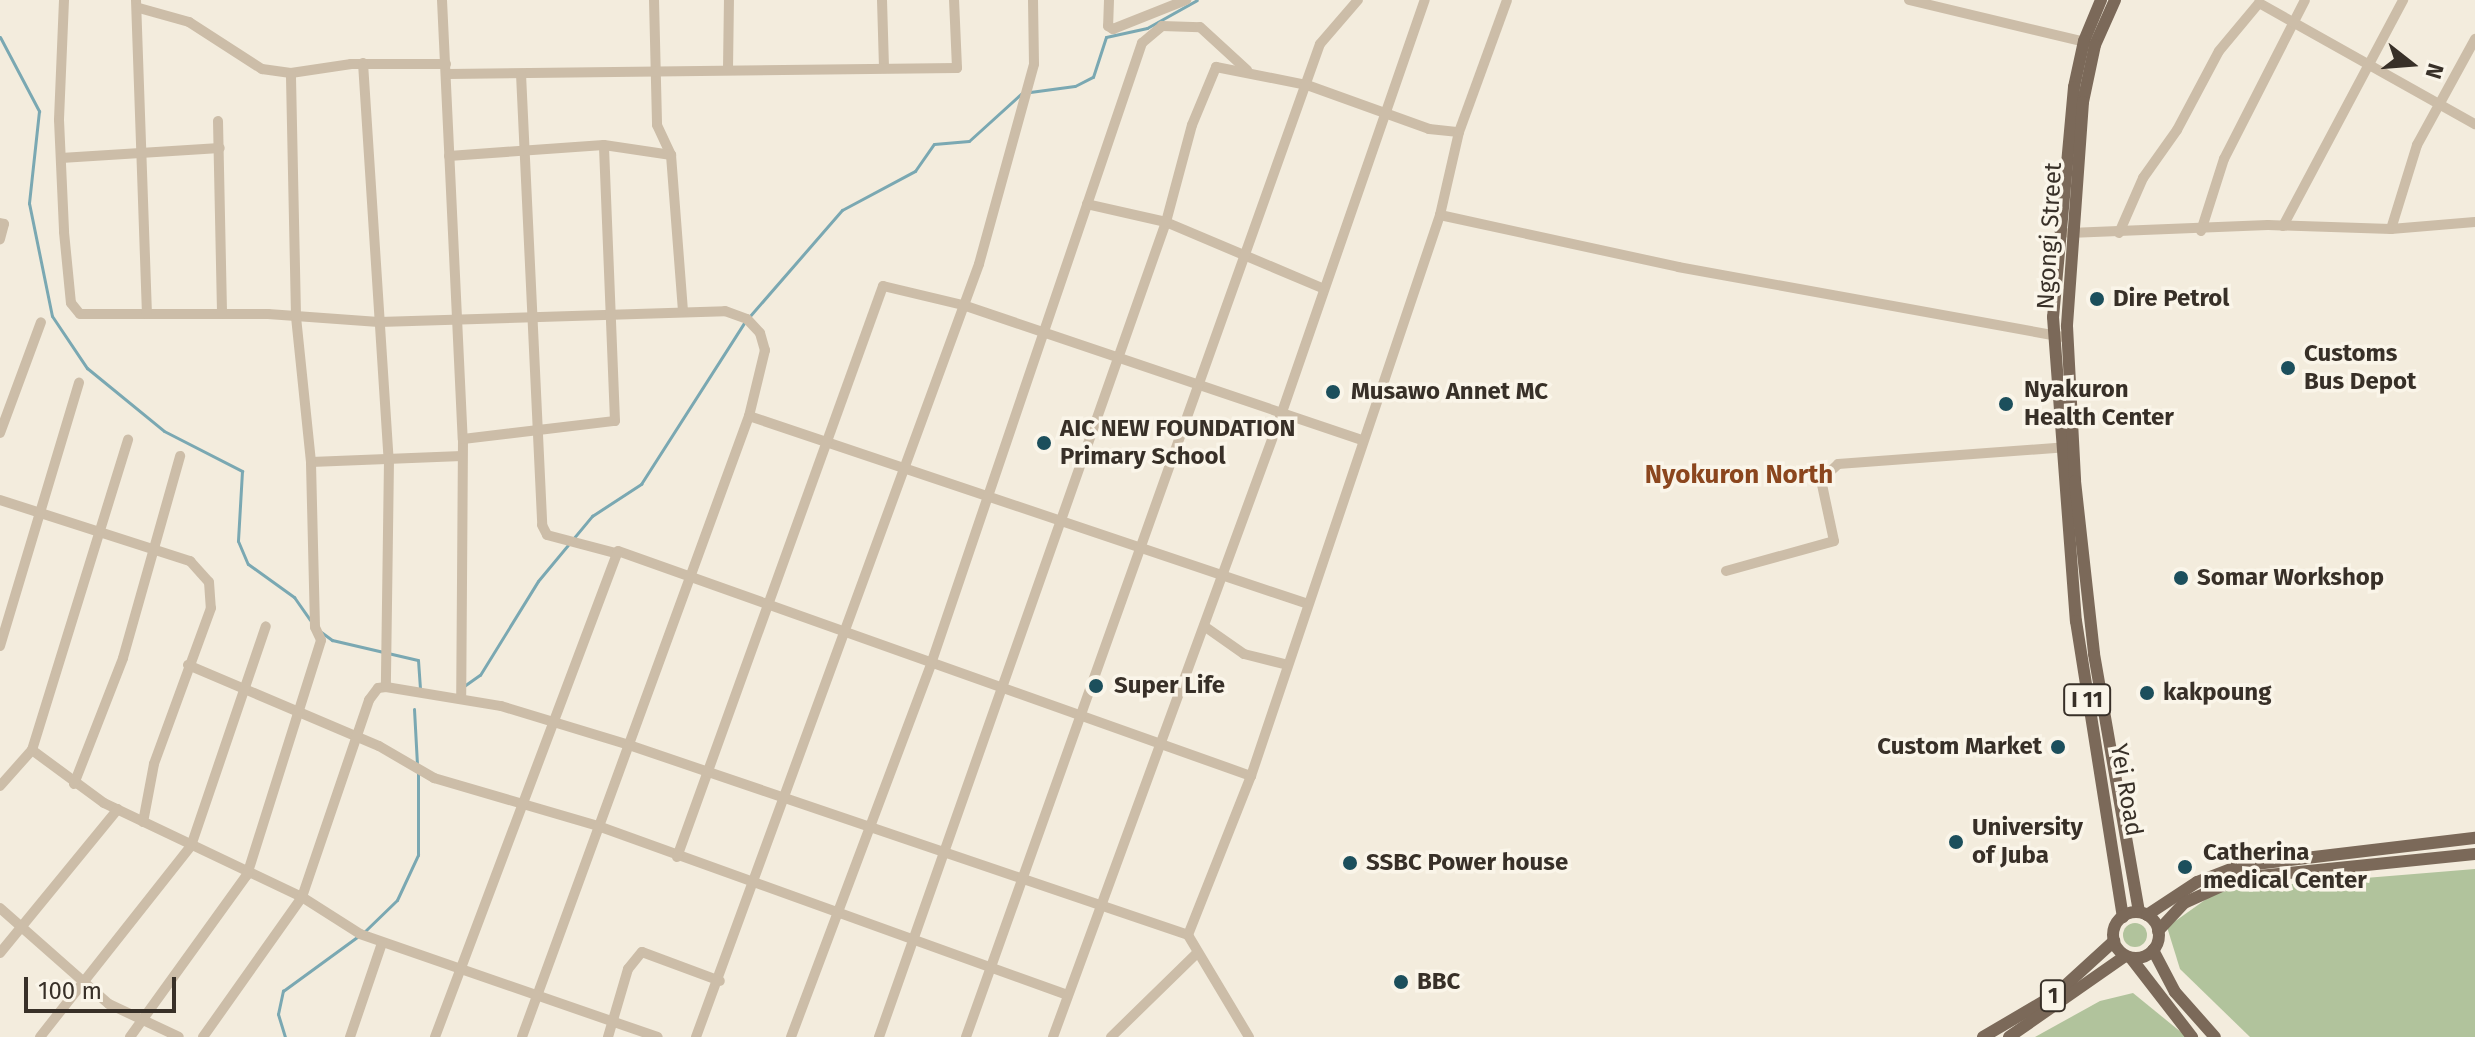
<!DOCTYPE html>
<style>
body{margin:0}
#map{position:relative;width:2475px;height:1037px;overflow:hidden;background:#f3ecdd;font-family:"Fira Sans",sans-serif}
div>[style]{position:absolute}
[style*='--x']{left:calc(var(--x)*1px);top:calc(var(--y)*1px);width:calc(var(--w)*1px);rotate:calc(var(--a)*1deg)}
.green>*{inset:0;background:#b1c39c}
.round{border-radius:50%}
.stream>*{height:3px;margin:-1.5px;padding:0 1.5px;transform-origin:1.5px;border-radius:1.5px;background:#7aa8b2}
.minor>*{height:10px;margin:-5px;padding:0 5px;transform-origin:5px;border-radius:5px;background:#ccbda8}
.major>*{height:12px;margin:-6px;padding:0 6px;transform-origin:6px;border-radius:6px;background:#7b6959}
.major>.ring{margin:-6px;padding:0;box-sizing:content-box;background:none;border:12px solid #7b6959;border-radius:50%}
.dots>*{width:22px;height:22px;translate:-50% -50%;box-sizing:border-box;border:4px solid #faf5e9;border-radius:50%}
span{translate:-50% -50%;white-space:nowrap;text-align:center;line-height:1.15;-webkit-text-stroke:7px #faf5e9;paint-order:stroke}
.shield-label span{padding:2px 6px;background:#faf5e9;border:2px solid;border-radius:6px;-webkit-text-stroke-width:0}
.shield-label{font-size:22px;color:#383028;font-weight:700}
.street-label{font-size:24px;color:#383028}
.poi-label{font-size:24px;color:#383028;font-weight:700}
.left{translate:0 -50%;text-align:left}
.right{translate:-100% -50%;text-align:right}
.neighbourhood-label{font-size:26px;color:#8b461e;font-weight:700}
.north{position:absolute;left:2371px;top:24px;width:80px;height:80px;-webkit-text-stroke:6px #faf5e9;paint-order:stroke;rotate:107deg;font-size:22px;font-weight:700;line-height:32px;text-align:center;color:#383028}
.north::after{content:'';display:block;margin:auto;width:28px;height:36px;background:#383028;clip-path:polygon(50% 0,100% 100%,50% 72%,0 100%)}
.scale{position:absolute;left:24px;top:977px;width:152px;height:36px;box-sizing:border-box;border:4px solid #383028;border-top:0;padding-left:10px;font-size:24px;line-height:28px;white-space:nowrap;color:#383028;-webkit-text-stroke:6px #faf5e9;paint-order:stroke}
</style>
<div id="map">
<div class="green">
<div style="clip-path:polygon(2475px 869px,2475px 1037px,2250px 1037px,2180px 969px,2167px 927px,2219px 890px)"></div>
<div class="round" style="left:2123px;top:923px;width:24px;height:24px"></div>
<div style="clip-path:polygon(2133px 993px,2187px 1037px,2035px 1037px,2100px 1001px)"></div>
</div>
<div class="stream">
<div style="--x:0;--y:37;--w:84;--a:62.2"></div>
<div style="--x:39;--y:111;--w:93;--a:96.2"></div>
<div style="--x:29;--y:203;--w:115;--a:78.5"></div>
<div style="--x:52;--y:316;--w:63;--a:56.1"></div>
<div style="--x:87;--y:368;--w:99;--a:39.3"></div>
<div style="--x:164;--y:431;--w:88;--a:27.1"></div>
<div style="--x:242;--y:471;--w:70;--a:93.3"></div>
<div style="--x:238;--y:541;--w:25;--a:67"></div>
<div style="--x:248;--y:564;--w:57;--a:35.7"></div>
<div style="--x:294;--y:597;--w:28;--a:55"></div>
<div style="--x:1030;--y:92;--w:45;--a:-7.6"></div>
<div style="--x:1075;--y:86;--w:20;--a:-27"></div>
<div style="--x:1093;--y:77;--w:42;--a:-72"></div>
<div style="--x:1106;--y:37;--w:42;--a:-12.4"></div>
<div style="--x:1147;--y:28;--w:57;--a:-29.2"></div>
<div style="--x:749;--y:317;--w:142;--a:-49"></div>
<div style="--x:842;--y:210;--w:83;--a:-28.1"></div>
<div style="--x:915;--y:171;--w:33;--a:-55"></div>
<div style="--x:934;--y:144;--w:35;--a:-5"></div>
<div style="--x:969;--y:141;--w:72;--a:-42.2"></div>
<div style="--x:321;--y:632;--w:14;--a:36"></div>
<div style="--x:332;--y:640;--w:88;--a:13.1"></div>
<div style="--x:418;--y:660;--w:29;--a:86"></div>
<div style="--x:464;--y:686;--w:19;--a:-35"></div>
<div style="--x:480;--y:675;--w:110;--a:-58.3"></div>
<div style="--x:538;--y:581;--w:85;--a:-50.3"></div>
<div style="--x:592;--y:516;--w:59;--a:-33.1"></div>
<div style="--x:641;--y:484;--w:191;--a:-57.4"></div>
<div style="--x:414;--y:709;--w:56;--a:86.9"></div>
<div style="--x:363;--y:933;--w:47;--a:-44.1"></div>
<div style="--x:397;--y:900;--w:50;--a:-65"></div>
<div style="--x:418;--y:855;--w:82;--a:-90"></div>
<div style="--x:285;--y:1037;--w:24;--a:-107"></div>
<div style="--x:278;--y:1014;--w:24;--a:-78"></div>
<div style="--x:283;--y:991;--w:92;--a:-36.1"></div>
</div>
<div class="minor">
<div style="--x:64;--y:0;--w:120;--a:92.4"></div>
<div style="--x:59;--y:120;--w:112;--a:87.4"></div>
<div style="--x:64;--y:232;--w:71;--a:84.4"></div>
<div style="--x:71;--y:303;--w:14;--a:51"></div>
<div style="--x:80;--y:314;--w:188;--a:0"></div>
<div style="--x:268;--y:314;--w:111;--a:4.1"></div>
<div style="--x:379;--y:322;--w:346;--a:-1.8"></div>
<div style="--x:725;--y:311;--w:23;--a:20"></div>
<div style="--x:747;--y:319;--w:19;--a:47"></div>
<div style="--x:760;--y:333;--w:18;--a:74"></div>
<div style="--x:765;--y:350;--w:68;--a:103.6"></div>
<div style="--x:749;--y:416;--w:661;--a:110.08"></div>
<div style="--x:136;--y:0;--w:314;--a:88"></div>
<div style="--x:442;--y:0;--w:440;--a:87.3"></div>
<div style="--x:463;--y:439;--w:260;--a:90.4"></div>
<div style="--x:654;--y:0;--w:125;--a:88.6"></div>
<div style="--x:657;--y:125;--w:33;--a:65"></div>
<div style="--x:671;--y:155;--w:157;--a:85.6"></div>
<div style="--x:882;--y:0;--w:66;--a:88.3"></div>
<div style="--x:1109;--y:0;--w:26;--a:92"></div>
<div style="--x:1108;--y:26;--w:6;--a:31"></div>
<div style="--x:1113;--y:29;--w:79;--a:-21.7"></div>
<div style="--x:1909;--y:0;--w:185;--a:13.4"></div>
<div style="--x:139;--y:8;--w:52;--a:15.6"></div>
<div style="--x:189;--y:22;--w:87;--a:32.8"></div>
<div style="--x:262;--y:69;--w:29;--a:8"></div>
<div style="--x:291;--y:73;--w:61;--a:-8.5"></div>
<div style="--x:351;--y:64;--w:95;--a:0"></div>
<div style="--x:363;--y:63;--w:398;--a:86.3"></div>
<div style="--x:389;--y:460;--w:227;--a:90.8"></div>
<div style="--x:728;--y:69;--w:69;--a:-89.2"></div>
<div style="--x:448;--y:74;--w:509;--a:-0.68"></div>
<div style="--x:957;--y:68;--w:68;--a:-92.5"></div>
<div style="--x:521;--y:74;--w:451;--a:87.3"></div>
<div style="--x:542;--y:525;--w:11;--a:63"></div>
<div style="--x:547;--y:535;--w:70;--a:14.8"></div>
<div style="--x:218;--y:121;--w:193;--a:88.8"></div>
<div style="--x:449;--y:156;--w:155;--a:-4.1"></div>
<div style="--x:604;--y:145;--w:68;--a:8.5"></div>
<div style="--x:61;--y:158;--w:159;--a:-3.6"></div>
<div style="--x:1440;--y:215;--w:244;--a:12.3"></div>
<div style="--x:1678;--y:267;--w:390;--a:10.3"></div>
<div style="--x:0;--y:223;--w:4;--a:14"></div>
<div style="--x:4;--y:224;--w:16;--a:105"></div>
<div style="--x:2283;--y:226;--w:256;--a:-62"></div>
<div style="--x:2391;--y:229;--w:88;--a:-72.8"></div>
<div style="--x:2417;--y:145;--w:121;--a:-61.3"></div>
<div style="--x:2201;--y:231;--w:76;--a:-72.3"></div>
<div style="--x:2224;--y:159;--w:178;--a:-63"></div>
<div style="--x:2069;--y:233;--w:199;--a:-2.3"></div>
<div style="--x:2268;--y:225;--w:123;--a:1.9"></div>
<div style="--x:2391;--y:229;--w:84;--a:-4.8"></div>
<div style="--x:2119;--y:233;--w:60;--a:-66.4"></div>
<div style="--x:2143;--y:178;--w:59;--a:-54.7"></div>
<div style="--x:2177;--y:130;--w:89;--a:-62"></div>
<div style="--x:2219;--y:51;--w:62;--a:-50.2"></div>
<div style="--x:2259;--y:3;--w:248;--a:29.3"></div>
<div style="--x:1322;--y:288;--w:169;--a:-157.1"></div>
<div style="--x:1166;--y:222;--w:100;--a:-75"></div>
<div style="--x:1192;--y:125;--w:63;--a:-67.5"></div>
<div style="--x:1216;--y:67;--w:93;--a:11.2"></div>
<div style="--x:1307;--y:85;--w:130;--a:19.8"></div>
<div style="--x:1429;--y:129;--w:30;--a:6"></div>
<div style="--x:749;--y:416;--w:590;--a:18.59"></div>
<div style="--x:0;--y:433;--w:118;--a:-69.7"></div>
<div style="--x:463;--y:439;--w:153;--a:-6.8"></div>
<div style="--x:615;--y:421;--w:276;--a:-92.3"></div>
<div style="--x:311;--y:462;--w:151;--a:-2.3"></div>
<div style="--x:0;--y:500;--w:200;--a:17.8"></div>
<div style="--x:190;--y:561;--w:28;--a:48"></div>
<div style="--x:209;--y:582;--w:26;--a:86"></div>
<div style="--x:211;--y:608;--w:166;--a:110.1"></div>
<div style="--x:154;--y:764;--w:59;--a:100.7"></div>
<div style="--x:1726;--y:571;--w:112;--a:-15.5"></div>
<div style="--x:1834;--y:541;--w:62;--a:-102"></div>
<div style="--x:1821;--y:480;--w:23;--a:-43"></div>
<div style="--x:1838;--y:464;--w:231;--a:-4.2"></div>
<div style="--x:1204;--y:626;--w:49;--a:35"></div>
<div style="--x:1244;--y:654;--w:45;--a:14"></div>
<div style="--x:0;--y:646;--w:275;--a:-73.3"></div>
<div style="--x:188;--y:665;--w:207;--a:23"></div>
<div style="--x:379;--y:746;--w:64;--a:30.2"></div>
<div style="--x:434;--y:778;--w:171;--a:16.3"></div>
<div style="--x:598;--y:826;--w:499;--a:19.8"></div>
<div style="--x:32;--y:750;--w:89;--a:36.4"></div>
<div style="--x:104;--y:803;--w:219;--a:25.4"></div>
<div style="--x:302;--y:897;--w:69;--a:32.5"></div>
<div style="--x:360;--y:934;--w:315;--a:19.1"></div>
<div style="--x:74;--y:784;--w:135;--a:-68.7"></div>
<div style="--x:123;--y:658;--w:210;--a:-74.2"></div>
<div style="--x:0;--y:786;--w:48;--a:-48.4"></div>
<div style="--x:32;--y:750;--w:325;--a:-72.8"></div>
<div style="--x:677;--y:857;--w:607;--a:-70.16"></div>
<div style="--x:883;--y:286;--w:82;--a:13.4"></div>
<div style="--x:963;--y:305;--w:421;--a:18.7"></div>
<div style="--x:0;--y:908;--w:145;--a:41.4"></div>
<div style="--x:109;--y:1004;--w:77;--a:25.2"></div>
<div style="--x:0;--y:953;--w:186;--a:-50.7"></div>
<div style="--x:40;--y:1037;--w:243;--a:-51.7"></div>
<div style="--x:191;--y:846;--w:232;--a:-71.2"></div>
<div style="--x:130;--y:1037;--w:200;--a:-54.2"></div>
<div style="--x:247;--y:875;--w:246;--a:-72.5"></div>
<div style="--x:321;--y:640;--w:14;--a:-115"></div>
<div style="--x:315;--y:627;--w:165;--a:-91.4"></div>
<div style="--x:311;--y:462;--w:147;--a:-95.9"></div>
<div style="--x:296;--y:316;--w:243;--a:-91.2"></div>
<div style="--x:203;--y:1037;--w:171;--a:-54.7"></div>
<div style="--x:302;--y:897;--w:208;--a:-71.2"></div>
<div style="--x:369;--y:700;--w:15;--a:-53"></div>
<div style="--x:378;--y:688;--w:8;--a:-7"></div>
<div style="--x:386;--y:687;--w:117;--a:9.4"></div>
<div style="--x:501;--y:706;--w:134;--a:16.9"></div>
<div style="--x:629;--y:745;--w:590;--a:18.77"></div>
<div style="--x:350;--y:1037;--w:99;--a:-71.2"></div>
<div style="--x:435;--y:1037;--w:519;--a:-69.37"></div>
<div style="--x:618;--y:551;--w:672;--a:19.57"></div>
<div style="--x:608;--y:1037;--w:71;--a:-73.6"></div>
<div style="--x:628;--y:969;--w:22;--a:-51"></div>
<div style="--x:642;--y:952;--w:83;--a:20.4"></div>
<div style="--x:696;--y:1037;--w:823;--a:-69.89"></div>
<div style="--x:979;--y:264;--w:207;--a:-74.6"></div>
<div style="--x:1034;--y:64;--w:64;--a:-90.9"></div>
<div style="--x:791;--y:1037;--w:402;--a:-69.4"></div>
<div style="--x:932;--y:661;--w:653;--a:-71.23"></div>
<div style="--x:1142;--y:43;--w:26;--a:-40"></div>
<div style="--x:1162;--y:26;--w:38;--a:2"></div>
<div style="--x:1200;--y:27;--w:64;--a:42.5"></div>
<div style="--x:879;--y:1037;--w:864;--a:-70.6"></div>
<div style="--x:1166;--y:222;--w:81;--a:-167.2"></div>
<div style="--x:966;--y:1037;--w:1054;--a:-70.38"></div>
<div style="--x:1320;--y:44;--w:58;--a:-49.2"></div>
<div style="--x:1053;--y:1037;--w:662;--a:-69.87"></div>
<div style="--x:1281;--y:415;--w:439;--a:-70.9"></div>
<div style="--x:1111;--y:1037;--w:119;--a:-44.3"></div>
<div style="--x:1249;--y:1037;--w:119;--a:-120.9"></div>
<div style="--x:1188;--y:935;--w:171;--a:-68.4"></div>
<div style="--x:1251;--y:776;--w:592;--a:-71.38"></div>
<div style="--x:1440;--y:215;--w:85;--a:-77.1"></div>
<div style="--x:1459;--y:132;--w:140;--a:-70"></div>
</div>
<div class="major">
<div style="--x:2101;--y:0;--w:44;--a:112.5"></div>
<div style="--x:2084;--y:41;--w:47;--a:102.3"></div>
<div style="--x:2074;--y:87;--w:231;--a:95.2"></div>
<div style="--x:2053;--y:317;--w:305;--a:85.7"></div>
<div style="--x:2076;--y:621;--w:300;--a:81"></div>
<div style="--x:2115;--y:0;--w:49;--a:114"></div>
<div style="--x:2095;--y:45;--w:58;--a:101.9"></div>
<div style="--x:2083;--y:102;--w:225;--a:94.1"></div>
<div style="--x:2067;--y:326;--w:155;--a:87"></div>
<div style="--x:2075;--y:481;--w:174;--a:83.7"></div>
<div style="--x:2094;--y:654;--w:262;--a:80.1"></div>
<div class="ring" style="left:2113px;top:912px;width:34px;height:34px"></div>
<div style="--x:2147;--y:915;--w:60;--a:-33.4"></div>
<div style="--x:2197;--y:882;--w:45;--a:-20.9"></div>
<div style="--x:2239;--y:866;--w:238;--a:-6.8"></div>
<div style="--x:2158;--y:931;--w:38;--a:-47"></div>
<div style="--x:2184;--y:903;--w:60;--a:-24.4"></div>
<div style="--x:2239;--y:878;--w:237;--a:-5.8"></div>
<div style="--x:2153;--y:950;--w:47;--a:62.4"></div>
<div style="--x:2175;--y:992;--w:60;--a:48.4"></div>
<div style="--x:2131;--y:958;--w:100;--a:52.3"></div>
<div style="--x:1983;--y:1037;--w:85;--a:-30.5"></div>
<div style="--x:2056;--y:994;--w:79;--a:-42.4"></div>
<div style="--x:2009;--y:1037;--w:141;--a:-34.9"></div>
</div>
<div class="dots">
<div style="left:2097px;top:299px;background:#1c4f5c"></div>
<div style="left:2288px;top:368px;background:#1c4f5c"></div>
<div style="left:1333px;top:392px;background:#1c4f5c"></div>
<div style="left:2006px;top:404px;background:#1c4f5c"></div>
<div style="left:1044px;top:443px;background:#1c4f5c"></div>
<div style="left:2181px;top:578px;background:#1c4f5c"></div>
<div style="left:1096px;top:686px;background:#1c4f5c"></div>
<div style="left:2147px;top:693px;background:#1c4f5c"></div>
<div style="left:2058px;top:747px;background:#1c4f5c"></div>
<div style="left:1956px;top:842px;background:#1c4f5c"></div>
<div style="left:1350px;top:863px;background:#1c4f5c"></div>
<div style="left:2185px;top:867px;background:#1c4f5c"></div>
<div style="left:1401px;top:982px;background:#1c4f5c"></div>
</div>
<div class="shield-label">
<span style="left:2087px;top:700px">I 11</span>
<span style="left:2053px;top:996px">1</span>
</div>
<div class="street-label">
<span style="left:2050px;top:236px;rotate:-87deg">Ngongi Street</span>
<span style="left:2126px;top:790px;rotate:80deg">Yei Road</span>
</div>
<div class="poi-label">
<span class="left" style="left:2113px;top:299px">Dire Petrol</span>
<span class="left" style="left:2304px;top:368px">Customs<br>Bus Depot</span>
<span class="left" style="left:2024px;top:404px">Nyakuron<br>Health Center</span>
<span class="left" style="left:1351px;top:392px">Musawo Annet MC</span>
<span class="left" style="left:1060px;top:443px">AIC NEW FOUNDATION<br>Primary School</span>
<span class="left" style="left:2197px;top:578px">Somar Workshop</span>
<span class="left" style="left:1114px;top:686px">Super Life</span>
<span class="left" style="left:2163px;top:693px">kakpoung</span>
<span class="right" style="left:2042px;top:747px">Custom Market</span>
<span class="left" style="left:1972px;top:842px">University<br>of Juba</span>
<span class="left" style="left:2203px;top:867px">Catherina<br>medical Center</span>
<span class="left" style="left:1366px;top:863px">SSBC Power house</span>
<span class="left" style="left:1417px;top:982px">BBC</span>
</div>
<div class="neighbourhood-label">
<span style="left:1739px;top:475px">Nyokuron North</span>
</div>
<div class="north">N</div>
<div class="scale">100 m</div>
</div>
